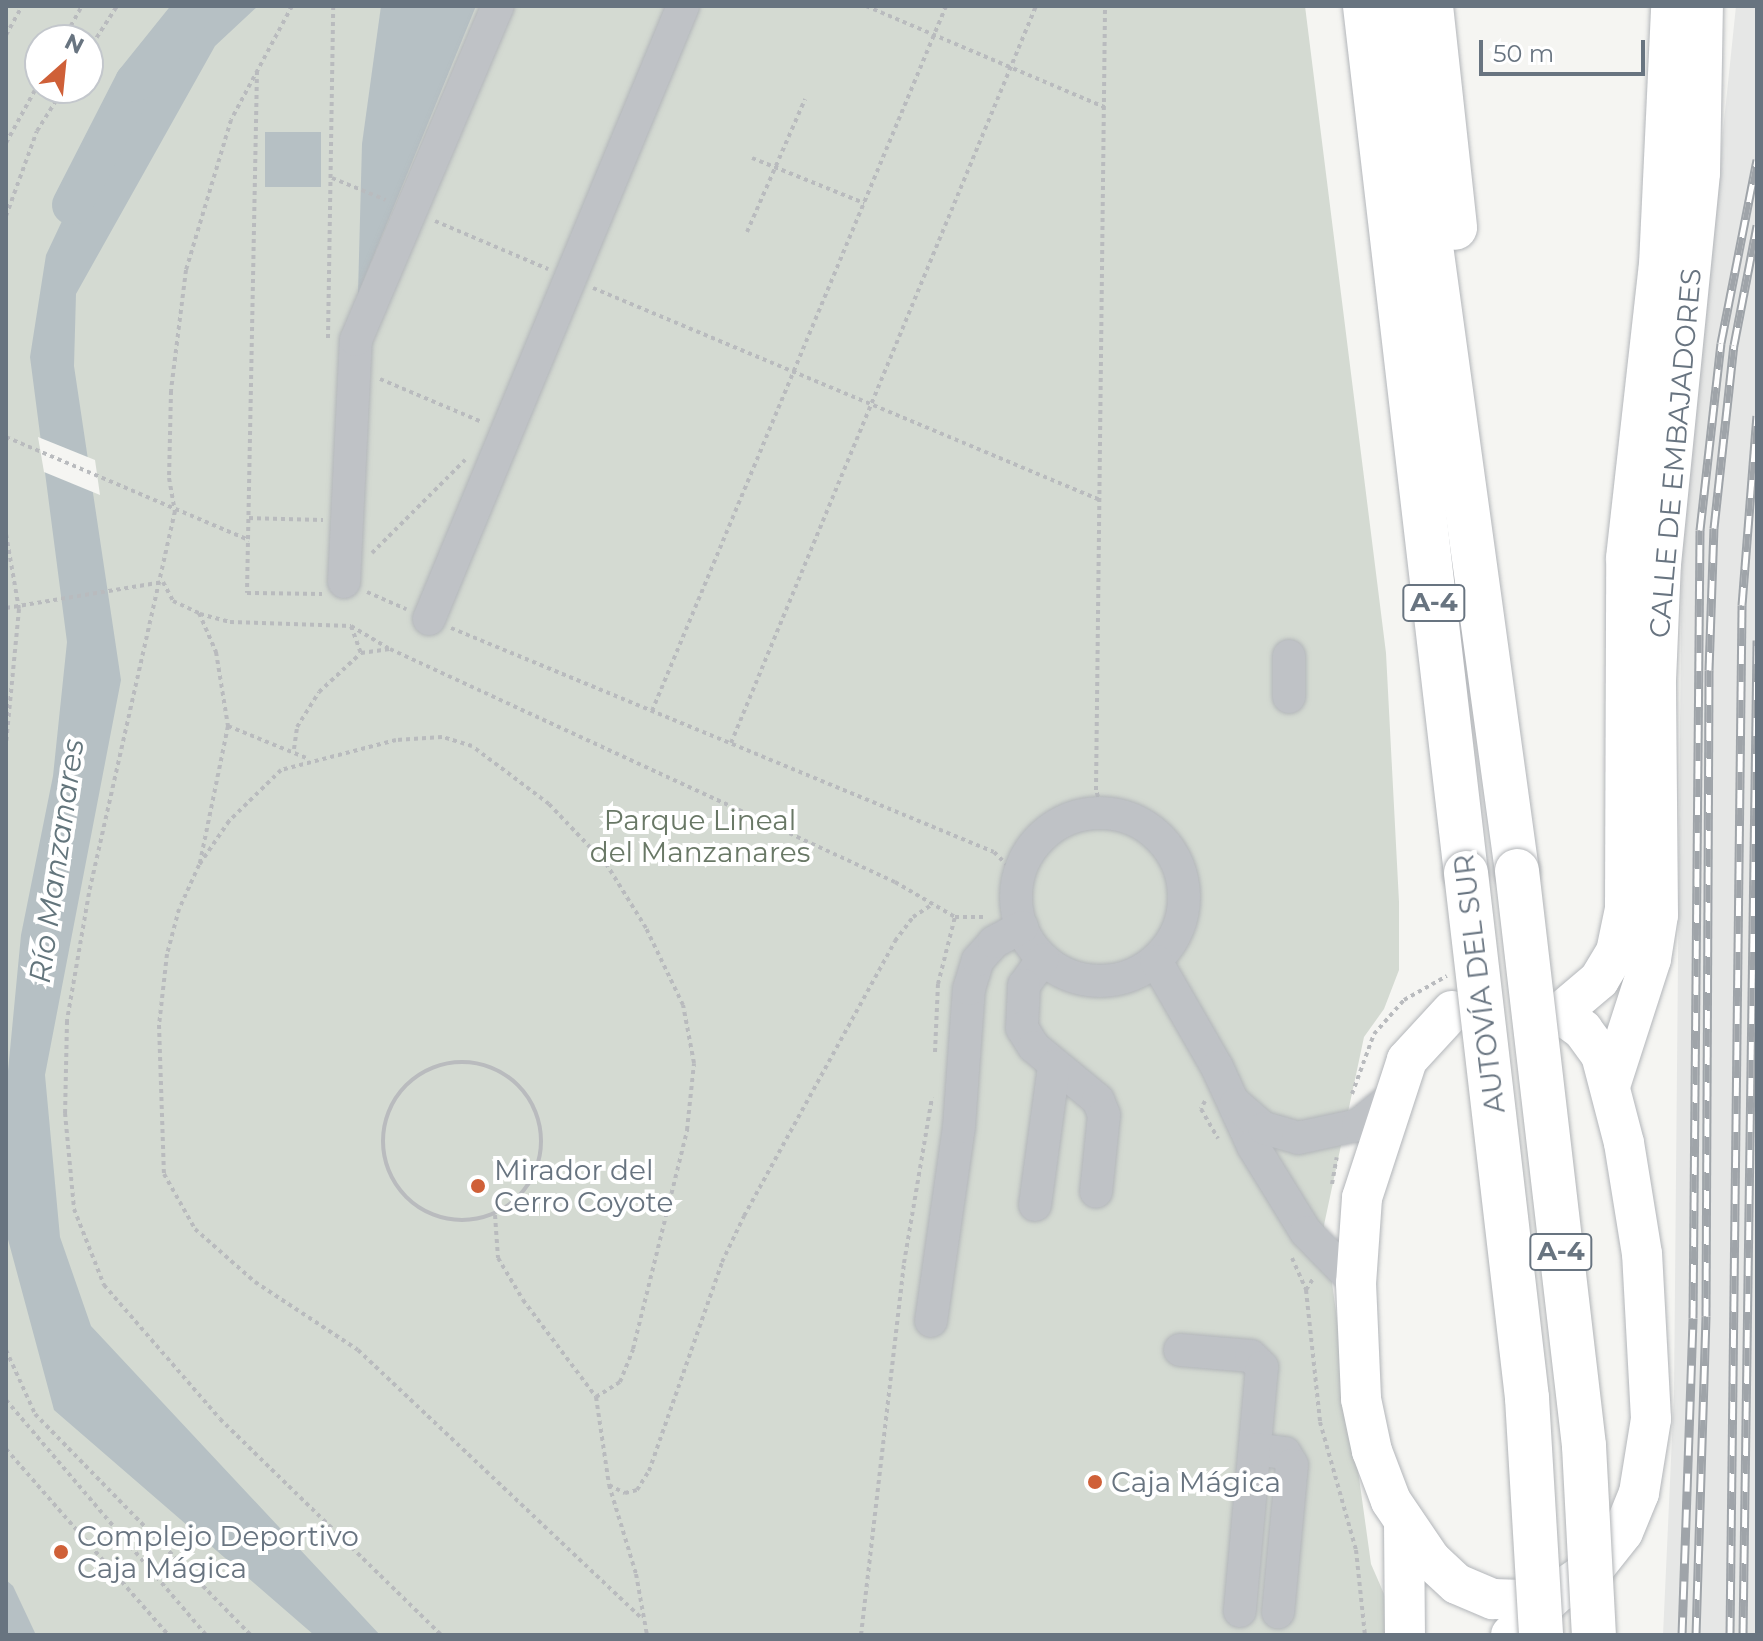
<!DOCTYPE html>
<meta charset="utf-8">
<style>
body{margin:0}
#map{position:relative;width:1763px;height:1641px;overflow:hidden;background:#f5f5f2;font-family:Montserrat,sans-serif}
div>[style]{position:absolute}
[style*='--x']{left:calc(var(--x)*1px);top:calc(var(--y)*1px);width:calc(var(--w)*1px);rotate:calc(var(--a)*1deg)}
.built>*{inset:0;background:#e6e7e6}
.green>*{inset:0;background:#d4dad2}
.water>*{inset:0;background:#b6c0c4;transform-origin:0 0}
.pier>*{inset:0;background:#f5f5f2}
.river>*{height:40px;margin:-20px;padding:0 20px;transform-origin:20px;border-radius:20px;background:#b6c0c4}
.path>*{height:4px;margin-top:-2px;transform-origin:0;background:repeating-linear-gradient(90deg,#b9bbbe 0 4px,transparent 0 8px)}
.path>.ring{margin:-2px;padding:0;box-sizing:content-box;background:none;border:4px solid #b9bbbe;border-radius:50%}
.roads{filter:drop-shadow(0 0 2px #b3b6ba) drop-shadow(0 0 2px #b3b6ba)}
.minor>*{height:32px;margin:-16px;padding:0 16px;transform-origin:16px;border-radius:16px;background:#bfc2c6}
.minor>.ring{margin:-16px;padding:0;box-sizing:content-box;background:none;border:32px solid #bfc2c6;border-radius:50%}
.major>*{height:40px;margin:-20px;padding:0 20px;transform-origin:20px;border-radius:20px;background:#fff}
.highway>*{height:44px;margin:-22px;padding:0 22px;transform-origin:22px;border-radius:22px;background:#fff}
.rail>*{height:9px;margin-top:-4.5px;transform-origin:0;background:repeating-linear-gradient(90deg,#fff 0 18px,#9fa4a9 0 36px);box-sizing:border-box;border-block:2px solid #9fa4a9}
.bridges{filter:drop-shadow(0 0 2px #b2b5b8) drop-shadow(0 0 2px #b2b5b8)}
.highway-bridge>*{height:44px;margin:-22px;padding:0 22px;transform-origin:22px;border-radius:22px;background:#fff}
.dots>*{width:22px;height:22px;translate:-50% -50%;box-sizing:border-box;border:4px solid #fff;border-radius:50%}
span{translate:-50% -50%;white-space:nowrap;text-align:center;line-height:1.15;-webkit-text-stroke:8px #fff;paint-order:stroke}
.shield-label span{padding:2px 6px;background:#fff;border:2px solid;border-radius:6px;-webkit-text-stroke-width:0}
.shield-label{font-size:26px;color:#687480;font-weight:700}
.street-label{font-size:28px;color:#687480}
.park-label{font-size:28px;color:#697866}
.poi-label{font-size:28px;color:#687480}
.left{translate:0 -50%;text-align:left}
.water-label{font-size:30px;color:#63757c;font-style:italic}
.frame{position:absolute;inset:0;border:8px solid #687480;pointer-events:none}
.north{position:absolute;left:24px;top:24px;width:80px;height:80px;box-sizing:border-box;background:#fff;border:2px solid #c3c7cc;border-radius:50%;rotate:27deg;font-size:22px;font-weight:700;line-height:32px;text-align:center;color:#687480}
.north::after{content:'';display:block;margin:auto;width:28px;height:36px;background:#cf6038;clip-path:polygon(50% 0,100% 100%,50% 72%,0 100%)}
.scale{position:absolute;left:1479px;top:40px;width:166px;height:36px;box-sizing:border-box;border:4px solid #687480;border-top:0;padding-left:10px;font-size:24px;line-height:28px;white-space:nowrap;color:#687480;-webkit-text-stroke:6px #fff;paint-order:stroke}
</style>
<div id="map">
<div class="built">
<div style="clip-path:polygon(1736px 6px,1757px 6px,1757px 1635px,1663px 1635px,1674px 1394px,1682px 525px)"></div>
</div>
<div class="green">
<div style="clip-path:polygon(evenodd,6px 6px,1305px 6px,1386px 653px,1399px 902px,1399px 970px,1384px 1009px,1364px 1037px,1324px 1225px,1371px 1564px,1402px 1635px,6px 1635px,6px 6px,40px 40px,88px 40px,88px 88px,40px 88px,40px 40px)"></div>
</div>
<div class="water">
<div style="clip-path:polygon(195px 6px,258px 6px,215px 46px,76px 294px,74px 366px,121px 680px,45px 1075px,60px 1237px,91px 1326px,380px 1635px,314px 1635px,54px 1410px,6px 1232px,6px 1092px,21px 935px,53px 776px,67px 642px,30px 357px,46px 255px,78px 187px)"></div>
<div style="clip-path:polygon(381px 6px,476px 6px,358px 294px,362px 144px)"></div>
<div style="left:265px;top:132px;width:56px;height:55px"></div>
<div style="clip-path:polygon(6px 1580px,13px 1586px,36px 1635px,6px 1635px)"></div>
</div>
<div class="pier">
<div style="clip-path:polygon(38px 437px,95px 460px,100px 495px,44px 472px)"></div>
</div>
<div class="river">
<div style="--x:72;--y:205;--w:138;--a:-62.9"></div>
<div style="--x:135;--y:82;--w:97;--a:-51.2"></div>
</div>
<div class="path">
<div style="--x:292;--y:6;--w:129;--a:118.2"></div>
<div style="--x:231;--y:120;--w:157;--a:106.7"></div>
<div style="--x:186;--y:270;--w:122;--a:97.1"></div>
<div style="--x:171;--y:391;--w:87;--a:91.3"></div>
<div style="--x:169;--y:478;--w:34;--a:80"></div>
<div style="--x:175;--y:511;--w:392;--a:102.7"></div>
<div style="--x:89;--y:893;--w:130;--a:99.8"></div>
<div style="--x:67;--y:1021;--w:92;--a:91.2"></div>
<div style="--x:65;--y:1113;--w:96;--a:84.6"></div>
<div style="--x:74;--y:1209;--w:82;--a:68.5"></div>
<div style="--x:104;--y:1285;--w:177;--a:49.1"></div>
<div style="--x:220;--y:1419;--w:309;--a:44.3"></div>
<div style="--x:866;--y:6;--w:259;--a:23"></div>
<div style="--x:6;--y:35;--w:33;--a:-61"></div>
<div style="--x:63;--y:40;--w:39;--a:-61"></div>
<div style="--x:88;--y:51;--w:54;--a:-57.2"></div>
<div style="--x:257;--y:71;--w:522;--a:91.1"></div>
<div style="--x:247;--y:593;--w:75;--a:0.8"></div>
<div style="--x:6;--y:143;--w:71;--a:-61.3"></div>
<div style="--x:752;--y:158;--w:121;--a:21.9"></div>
<div style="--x:332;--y:178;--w:58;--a:22.2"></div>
<div style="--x:6;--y:216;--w:90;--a:-70"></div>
<div style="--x:37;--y:131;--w:51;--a:-57.9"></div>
<div style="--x:435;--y:221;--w:123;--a:23"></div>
<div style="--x:747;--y:232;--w:145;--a:-66.4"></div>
<div style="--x:593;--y:288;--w:550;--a:22.69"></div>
<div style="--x:328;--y:338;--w:332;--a:-89.1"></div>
<div style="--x:380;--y:379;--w:111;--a:22.9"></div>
<div style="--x:6;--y:437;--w:264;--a:23"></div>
<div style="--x:249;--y:518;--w:74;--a:1.5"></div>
<div style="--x:6;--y:534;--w:76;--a:80.2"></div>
<div style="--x:19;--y:609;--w:136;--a:95.5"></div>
<div style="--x:372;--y:553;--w:132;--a:-45"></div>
<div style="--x:367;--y:592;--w:43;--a:23.6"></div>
<div style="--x:6;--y:608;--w:159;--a:-9.4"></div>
<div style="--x:163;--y:582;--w:21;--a:62"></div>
<div style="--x:173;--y:601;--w:29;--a:25"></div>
<div style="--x:199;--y:613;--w:43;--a:66.4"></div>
<div style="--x:216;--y:652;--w:75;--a:80.8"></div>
<div style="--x:228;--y:726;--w:140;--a:101.6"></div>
<div style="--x:200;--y:614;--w:31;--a:15"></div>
<div style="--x:230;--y:622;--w:121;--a:1.9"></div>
<div style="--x:351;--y:626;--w:29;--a:70"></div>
<div style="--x:351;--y:626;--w:43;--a:30.7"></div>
<div style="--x:451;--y:628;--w:587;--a:22.42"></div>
<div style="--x:994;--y:852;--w:34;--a:45"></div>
<div style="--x:652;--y:711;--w:764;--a:-67.36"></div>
<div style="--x:228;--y:726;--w:87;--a:22.2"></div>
<div style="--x:731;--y:743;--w:798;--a:-67.52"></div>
<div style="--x:294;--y:749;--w:22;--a:-82"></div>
<div style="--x:297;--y:727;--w:41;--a:-57.8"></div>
<div style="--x:319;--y:692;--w:57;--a:-42.9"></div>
<div style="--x:361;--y:653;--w:29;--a:-8"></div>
<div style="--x:390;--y:649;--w:556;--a:24.77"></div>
<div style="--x:895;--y:882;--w:69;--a:30.3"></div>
<div style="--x:955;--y:917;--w:29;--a:0"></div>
<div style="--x:1103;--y:812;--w:23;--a:-108"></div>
<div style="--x:1096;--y:790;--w:784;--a:-89.34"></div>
<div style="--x:935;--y:1052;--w:68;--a:-87.5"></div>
<div style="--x:938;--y:984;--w:69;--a:-75.8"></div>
<div class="ring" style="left:383px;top:1062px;width:154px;height:154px"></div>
<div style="--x:1352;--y:1094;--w:64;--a:-69.9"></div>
<div style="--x:1374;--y:1034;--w:45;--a:-48.6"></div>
<div style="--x:1404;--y:1000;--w:49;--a:-29.2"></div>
<div style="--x:1205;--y:1101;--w:9;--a:117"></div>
<div style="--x:1201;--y:1109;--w:34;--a:60"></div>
<div style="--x:1332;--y:1184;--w:27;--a:-80"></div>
<div style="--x:495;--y:1215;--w:43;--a:86"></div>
<div style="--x:498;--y:1258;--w:49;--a:59.2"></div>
<div style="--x:523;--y:1300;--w:121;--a:53"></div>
<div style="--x:596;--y:1397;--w:89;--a:81.6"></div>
<div style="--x:609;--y:1485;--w:93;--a:73.1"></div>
<div style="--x:636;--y:1574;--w:62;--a:79.8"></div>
<div style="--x:1292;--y:1258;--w:35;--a:66"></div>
<div style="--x:1306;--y:1290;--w:133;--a:83.9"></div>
<div style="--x:1320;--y:1422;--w:133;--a:74.3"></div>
<div style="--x:1356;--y:1550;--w:85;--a:84"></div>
<div style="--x:1306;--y:1290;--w:13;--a:-58"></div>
<div style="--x:6;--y:1350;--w:70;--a:65.6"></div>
<div style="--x:35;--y:1414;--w:309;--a:45.7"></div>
<div style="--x:596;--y:1397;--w:28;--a:-32"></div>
<div style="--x:620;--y:1382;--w:35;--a:-68"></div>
<div style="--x:633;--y:1349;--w:226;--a:-76.1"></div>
<div style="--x:687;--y:1130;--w:67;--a:-84"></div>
<div style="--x:694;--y:1063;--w:59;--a:-100.7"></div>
<div style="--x:683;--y:1005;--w:85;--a:-115.7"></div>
<div style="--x:646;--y:928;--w:74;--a:-121.8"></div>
<div style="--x:607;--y:865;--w:84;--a:-133.6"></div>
<div style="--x:549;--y:804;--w:96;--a:-143"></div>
<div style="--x:472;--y:746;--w:31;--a:-163"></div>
<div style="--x:442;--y:737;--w:46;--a:176.3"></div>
<div style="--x:396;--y:740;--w:119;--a:165.4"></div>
<div style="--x:281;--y:770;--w:73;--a:135.6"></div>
<div style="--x:229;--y:821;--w:53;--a:124.3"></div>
<div style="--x:199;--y:865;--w:48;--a:114.4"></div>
<div style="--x:179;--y:909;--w:47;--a:104.9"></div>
<div style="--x:167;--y:954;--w:71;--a:96.4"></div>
<div style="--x:159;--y:1025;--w:149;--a:88.1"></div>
<div style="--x:164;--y:1174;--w:63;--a:60.6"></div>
<div style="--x:195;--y:1229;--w:80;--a:41.5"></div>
<div style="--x:255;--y:1282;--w:123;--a:33.4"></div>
<div style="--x:358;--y:1350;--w:391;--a:43.4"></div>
<div style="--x:6;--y:1400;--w:309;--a:49.6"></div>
<div style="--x:6;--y:1449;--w:247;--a:48.9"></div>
<div style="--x:609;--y:1485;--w:18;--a:27"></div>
<div style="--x:625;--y:1493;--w:12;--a:-14"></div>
<div style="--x:637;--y:1490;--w:22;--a:-58"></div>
<div style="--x:649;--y:1471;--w:221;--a:-70.7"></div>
<div style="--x:722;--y:1262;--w:51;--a:-64.4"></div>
<div style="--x:744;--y:1216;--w:314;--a:-61.2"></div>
<div style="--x:895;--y:941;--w:30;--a:-53"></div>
<div style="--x:913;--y:917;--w:24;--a:-33"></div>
<div style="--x:861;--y:1635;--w:374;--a:-83.4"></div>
<div style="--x:904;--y:1263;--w:168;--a:-80.4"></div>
</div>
<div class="roads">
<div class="minor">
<div style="--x:344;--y:582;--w:242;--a:-87.2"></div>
<div style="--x:356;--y:340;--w:363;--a:-67"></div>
<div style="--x:429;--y:619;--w:664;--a:-67.49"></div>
<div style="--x:1289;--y:697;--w:41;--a:-90"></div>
<div class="ring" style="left:1016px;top:813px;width:136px;height:136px"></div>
<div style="--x:1043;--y:959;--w:32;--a:126"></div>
<div style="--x:1024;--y:985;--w:43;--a:92.7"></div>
<div style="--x:1022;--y:1028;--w:22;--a:58"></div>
<div style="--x:1034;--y:1047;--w:83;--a:39.6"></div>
<div style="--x:1098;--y:1100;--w:16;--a:68"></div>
<div style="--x:1104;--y:1115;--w:77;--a:95.9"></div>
<div style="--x:1156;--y:961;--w:122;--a:60.1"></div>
<div style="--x:1217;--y:1067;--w:87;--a:65.5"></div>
<div style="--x:1253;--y:1146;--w:101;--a:58.4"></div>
<div style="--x:1306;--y:1232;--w:71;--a:45.6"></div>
<div style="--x:1236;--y:1104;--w:37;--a:41"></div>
<div style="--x:1264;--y:1128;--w:35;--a:16"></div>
<div style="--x:1298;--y:1138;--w:61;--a:-12.2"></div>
<div style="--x:1358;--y:1125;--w:43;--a:-39.3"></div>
<div style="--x:1035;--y:1205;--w:140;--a:-82.2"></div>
<div style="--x:931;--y:1321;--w:196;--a:-81.8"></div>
<div style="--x:959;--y:1127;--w:138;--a:-85.9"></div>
<div style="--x:969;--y:989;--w:30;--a:-73"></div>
<div style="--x:978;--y:960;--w:24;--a:-48"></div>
<div style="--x:994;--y:942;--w:32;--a:-28"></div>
<div style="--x:1180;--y:1350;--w:71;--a:4.8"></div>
<div style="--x:1251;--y:1356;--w:16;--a:45"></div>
<div style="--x:1262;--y:1367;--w:245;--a:95.2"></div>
<div style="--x:1255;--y:1449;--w:30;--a:8"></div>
<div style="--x:1285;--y:1453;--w:14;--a:60"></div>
<div style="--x:1292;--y:1465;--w:148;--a:95.4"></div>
</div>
<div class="major">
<div style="--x:1452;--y:1011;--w:67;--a:132.6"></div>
<div style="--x:1407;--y:1060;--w:145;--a:108.1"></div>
<div style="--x:1362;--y:1198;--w:85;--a:94"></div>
<div style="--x:1356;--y:1283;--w:116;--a:87.5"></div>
<div style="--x:1361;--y:1399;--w:53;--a:78.1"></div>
<div style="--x:1372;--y:1451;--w:53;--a:69.2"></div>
<div style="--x:1391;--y:1501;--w:71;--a:55.9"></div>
<div style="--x:1431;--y:1560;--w:35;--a:43"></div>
<div style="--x:1457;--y:1584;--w:39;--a:23"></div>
<div style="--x:1493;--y:1599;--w:30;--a:2"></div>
<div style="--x:1523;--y:1600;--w:36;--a:-13"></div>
<div style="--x:1558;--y:1592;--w:46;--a:-34.4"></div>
<div style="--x:1596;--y:1566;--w:43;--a:-51.5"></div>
<div style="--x:1623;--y:1532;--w:42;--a:-67.7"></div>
<div style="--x:1639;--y:1493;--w:75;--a:-80.8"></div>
<div style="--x:1651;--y:1419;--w:165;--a:-93.1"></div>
<div style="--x:1642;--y:1254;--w:112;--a:-99.2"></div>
<div style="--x:1624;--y:1143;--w:91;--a:-104.6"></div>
<div style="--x:1601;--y:1055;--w:31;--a:-126"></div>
<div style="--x:1583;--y:1030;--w:29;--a:-144"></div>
<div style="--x:1560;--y:1013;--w:51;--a:-40.2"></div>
<div style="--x:1599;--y:980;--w:33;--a:-59"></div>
<div style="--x:1616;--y:952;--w:44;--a:-78.2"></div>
<div style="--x:1625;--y:909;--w:351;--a:-89.8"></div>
<div style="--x:1626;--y:558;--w:295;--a:-83.6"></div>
<div style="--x:1659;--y:265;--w:259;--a:-87.3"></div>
<div style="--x:1610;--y:1086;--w:133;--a:-72.1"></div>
<div style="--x:1651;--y:959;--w:45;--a:-81"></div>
<div style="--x:1658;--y:915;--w:234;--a:-90.5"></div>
<div style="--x:1656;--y:681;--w:117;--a:-87.6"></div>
<div style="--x:1661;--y:564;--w:393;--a:-84.3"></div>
<div style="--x:1700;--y:173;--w:167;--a:-89"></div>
<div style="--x:1404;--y:1524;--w:111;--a:89.5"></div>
<div style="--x:1511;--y:1635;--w:64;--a:-42.5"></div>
</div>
<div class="highway">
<div style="--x:1365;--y:6;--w:873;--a:83.36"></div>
<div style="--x:1398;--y:6;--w:873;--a:82.17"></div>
<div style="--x:1431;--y:6;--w:223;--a:83.8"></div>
</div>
</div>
<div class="rail">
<div style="--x:1682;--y:1635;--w:317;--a:-88"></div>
<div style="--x:1693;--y:1318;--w:788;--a:-89.49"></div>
<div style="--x:1700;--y:530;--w:188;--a:-83.6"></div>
<div style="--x:1721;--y:343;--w:187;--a:-78.9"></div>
<div style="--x:1696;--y:1635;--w:319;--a:-88.2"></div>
<div style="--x:1706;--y:1316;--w:646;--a:-89.73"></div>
<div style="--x:1709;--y:670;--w:142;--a:-88"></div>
<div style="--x:1714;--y:528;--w:184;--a:-83.8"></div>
<div style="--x:1734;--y:345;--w:122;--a:-79.1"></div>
<div style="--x:1730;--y:1635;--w:1030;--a:-89.33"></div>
<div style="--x:1742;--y:605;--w:190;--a:-85.5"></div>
<div style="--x:1743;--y:1635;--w:995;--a:-89.19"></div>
</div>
<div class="bridges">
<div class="highway-bridge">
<div style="--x:1517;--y:871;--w:579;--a:83.35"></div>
<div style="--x:1584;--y:1446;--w:189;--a:87"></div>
<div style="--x:1466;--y:873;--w:529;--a:83.37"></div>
<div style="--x:1527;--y:1398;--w:237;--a:86.6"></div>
</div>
</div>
<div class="dots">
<div style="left:478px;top:1186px;background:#cf6038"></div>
<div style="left:1095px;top:1482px;background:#cf6038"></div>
<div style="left:61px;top:1552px;background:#cf6038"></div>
</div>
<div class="shield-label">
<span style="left:1434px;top:603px">A-4</span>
<span style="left:1561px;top:1252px">A-4</span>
</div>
<div class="street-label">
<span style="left:1675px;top:453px;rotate:-85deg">CALLE DE EMBAJADORES</span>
<span style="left:1479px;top:984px;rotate:-97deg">AUTOVÍA DEL SUR</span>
</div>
<div class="park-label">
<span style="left:700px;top:836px">Parque Lineal<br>del Manzanares</span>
</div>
<div class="poi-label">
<span class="left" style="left:494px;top:1186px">Mirador del<br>Cerro Coyote</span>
<span class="left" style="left:1111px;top:1482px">Caja Mágica</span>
<span class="left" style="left:77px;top:1552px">Complejo Deportivo<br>Caja Mágica</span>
</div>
<div class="water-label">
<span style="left:57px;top:861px;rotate:-82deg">Río Manzanares</span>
</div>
<div class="frame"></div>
<div class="north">N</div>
<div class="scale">50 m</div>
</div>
